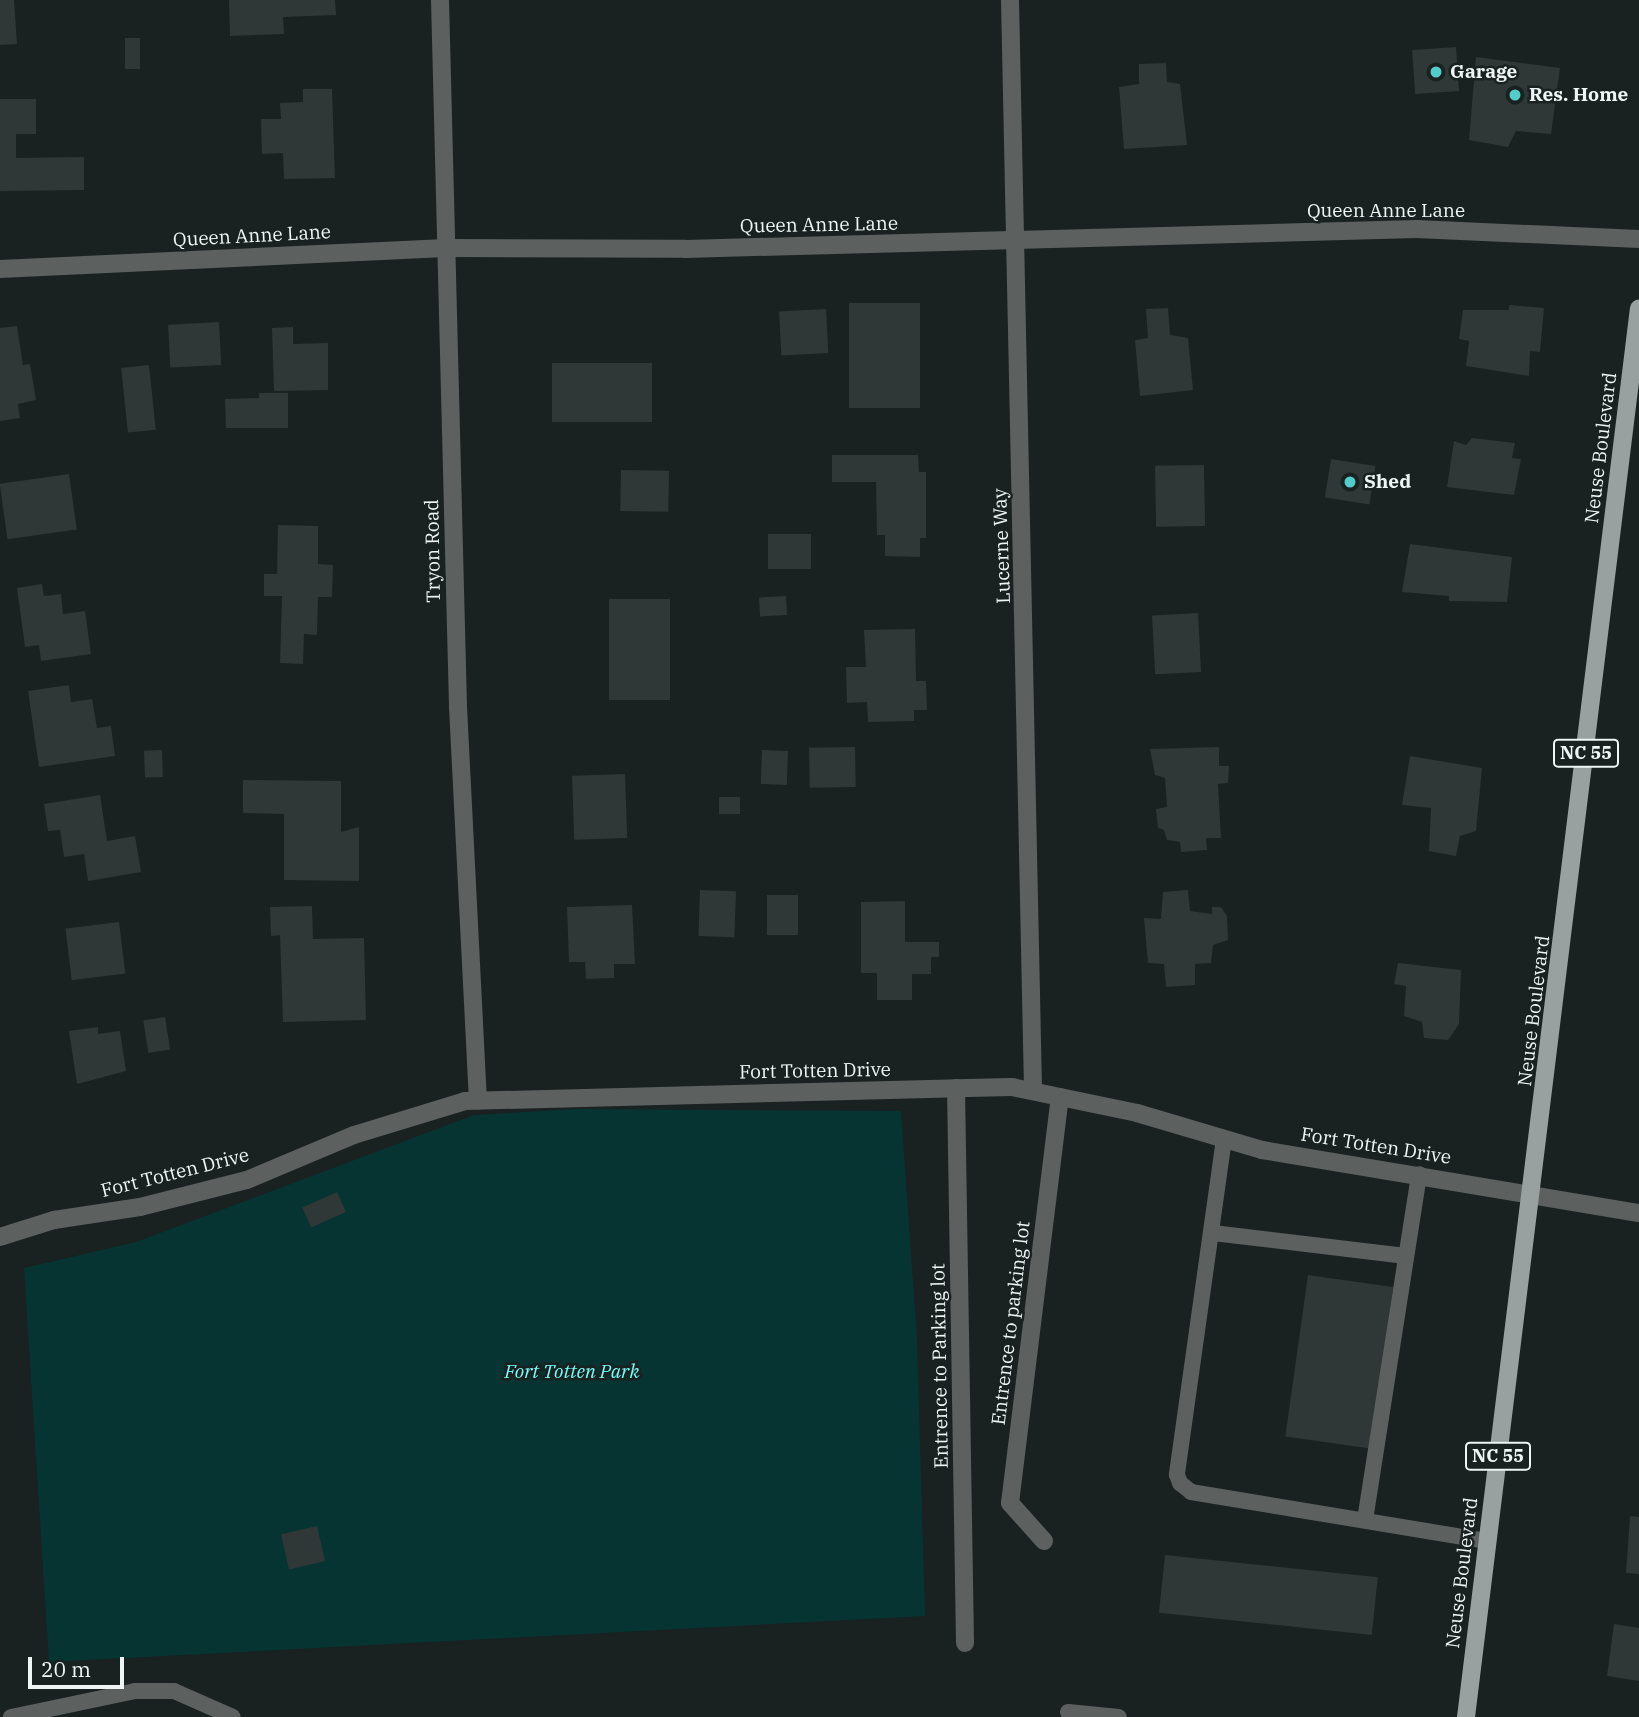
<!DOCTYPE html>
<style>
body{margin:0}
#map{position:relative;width:1639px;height:1717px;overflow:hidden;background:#192121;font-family:"IBM Plex Serif",serif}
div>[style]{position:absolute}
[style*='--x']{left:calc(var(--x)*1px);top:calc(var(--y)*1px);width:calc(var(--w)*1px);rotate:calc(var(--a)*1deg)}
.green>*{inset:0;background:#063432}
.building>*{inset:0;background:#2f3737;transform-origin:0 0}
.service>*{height:16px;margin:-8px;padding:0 8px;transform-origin:8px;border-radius:8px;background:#5c605f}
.minor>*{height:18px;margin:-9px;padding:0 9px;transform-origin:9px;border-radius:9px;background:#5c605f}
.primary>*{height:18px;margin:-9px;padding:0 9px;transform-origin:9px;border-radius:9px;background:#98a1a0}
.dots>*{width:19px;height:19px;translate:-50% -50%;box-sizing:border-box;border:4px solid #192121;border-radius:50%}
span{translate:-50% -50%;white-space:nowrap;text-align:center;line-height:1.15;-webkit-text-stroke:5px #192121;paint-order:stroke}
.shield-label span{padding:2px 5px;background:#192121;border:2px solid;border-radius:5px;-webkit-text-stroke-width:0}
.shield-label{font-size:18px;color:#eff4f4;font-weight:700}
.poi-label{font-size:19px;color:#eff4f4;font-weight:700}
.left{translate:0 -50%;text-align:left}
.street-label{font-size:19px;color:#eff4f4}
.park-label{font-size:19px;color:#70fff9;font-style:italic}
.scale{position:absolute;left:28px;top:1657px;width:96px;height:32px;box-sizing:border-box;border:4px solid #eff4f4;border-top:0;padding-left:9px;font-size:21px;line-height:24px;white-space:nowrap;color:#eff4f4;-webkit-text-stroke:5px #192121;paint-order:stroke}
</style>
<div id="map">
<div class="green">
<div style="clip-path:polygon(577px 1109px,901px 1111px,917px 1339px,925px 1616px,49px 1662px,24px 1268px,136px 1242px,474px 1115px)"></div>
</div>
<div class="building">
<div style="clip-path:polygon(0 0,14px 0,17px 44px,0 45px)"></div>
<div style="clip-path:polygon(229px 0,335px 0,336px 15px,283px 17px,284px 34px,230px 36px)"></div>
<div style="left:125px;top:38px;width:15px;height:31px"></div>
<div style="left:1456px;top:47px;width:44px;height:44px;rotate:86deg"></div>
<div style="clip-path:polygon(1476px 57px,1560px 68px,1551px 134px,1516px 131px,1508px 147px,1469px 140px)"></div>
<div style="clip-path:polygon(1166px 63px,1167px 82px,1180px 84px,1187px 145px,1124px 149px,1119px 87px,1139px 84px,1139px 64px)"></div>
<div style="clip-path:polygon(303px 89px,332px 89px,335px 178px,284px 179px,283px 153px,262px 154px,261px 119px,281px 119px,280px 103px,303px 102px)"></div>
<div style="clip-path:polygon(0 99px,36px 99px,36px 134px,16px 134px,16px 158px,84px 157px,84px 190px,0 191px)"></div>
<div style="left:849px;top:303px;width:71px;height:105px"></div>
<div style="clip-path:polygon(1509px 305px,1544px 308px,1540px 352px,1530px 351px,1529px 376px,1466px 366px,1469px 341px,1459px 339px,1463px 310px,1509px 310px)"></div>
<div style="clip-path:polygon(1168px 308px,1170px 335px,1188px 338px,1193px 390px,1140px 396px,1135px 340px,1148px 338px,1146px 309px)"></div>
<div style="left:826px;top:309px;width:44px;height:47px;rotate:87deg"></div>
<div style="left:219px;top:322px;width:43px;height:51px;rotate:87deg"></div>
<div style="clip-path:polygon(17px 326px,23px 365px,30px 364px,36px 400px,18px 404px,20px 418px,0 421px,0 328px)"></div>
<div style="clip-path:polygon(293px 327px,293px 344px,328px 343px,328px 390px,274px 391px,272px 328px)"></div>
<div style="left:552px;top:363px;width:100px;height:59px"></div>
<div style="left:149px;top:365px;width:65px;height:28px;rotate:84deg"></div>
<div style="clip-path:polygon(259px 393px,288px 393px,288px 428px,226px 428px,225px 399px,259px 398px)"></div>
<div style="clip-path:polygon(1472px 438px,1515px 443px,1512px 458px,1521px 459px,1514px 495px,1447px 487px,1454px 441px,1466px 445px)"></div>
<div style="clip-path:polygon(832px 455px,918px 455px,919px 472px,926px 472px,926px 538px,920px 538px,920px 557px,885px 556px,885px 535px,877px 535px,876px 482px,832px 482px)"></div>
<div style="left:1331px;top:459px;width:45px;height:39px;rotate:9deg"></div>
<div style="left:1204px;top:465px;width:61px;height:49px;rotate:89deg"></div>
<div style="left:621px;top:470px;width:48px;height:41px;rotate:1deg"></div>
<div style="left:69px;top:474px;width:56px;height:70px;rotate:82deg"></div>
<div style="clip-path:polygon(278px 525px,318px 526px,318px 564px,333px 565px,332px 597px,318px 597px,317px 635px,304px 634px,303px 664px,280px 663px,282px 596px,264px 596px,264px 574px,277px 574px)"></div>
<div style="left:768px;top:534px;width:43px;height:35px"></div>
<div style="clip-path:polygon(1410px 544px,1512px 557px,1507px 602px,1449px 601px,1449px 596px,1402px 592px)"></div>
<div style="clip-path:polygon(42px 584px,44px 596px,61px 594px,63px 614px,85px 611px,91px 654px,41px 661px,39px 645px,25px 647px,17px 588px)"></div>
<div style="left:786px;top:596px;width:19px;height:27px;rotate:87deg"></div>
<div style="left:609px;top:599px;width:61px;height:101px"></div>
<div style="left:1198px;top:613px;width:59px;height:46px;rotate:87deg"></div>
<div style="clip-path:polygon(915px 629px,916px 681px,926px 681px,927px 710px,914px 710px,914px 721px,868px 722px,867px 702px,847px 703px,846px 667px,866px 667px,864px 630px)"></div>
<div style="clip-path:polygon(69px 685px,71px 702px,92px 699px,97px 728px,111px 726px,115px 756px,39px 767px,28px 691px)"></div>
<div style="left:855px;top:747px;width:40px;height:46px;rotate:89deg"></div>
<div style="clip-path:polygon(1219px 747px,1219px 766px,1229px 766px,1228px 783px,1218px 784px,1221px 838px,1206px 838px,1207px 850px,1181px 852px,1180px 842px,1167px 840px,1164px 830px,1158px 828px,1156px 809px,1167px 807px,1165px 778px,1155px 775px,1150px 749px)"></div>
<div style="left:162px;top:750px;width:27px;height:18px;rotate:88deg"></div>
<div style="left:762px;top:750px;width:26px;height:34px;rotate:2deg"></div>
<div style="clip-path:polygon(1410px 756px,1482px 768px,1476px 831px,1460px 836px,1456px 856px,1429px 851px,1431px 808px,1402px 805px)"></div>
<div style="left:625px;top:774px;width:64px;height:53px;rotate:88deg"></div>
<div style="clip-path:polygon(243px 780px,341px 781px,341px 832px,359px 827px,359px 881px,284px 880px,284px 814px,243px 813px)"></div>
<div style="clip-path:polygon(100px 795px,107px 841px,135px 836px,141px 872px,88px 881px,84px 854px,64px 857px,60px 830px,48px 831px,44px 804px)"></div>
<div style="left:719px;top:797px;width:21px;height:17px"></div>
<div style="left:700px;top:890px;width:36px;height:46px;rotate:2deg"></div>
<div style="clip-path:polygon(1188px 890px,1190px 911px,1212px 914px,1212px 907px,1221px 907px,1227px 916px,1228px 940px,1213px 945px,1211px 963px,1195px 964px,1195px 985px,1166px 987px,1164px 964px,1148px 963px,1144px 918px,1161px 919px,1163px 892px)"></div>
<div style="left:767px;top:895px;width:31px;height:40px"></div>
<div style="clip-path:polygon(905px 901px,905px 942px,939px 942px,939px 957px,931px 957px,931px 974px,912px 974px,912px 1000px,877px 1000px,877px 973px,861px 973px,861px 902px)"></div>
<div style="clip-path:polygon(632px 905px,635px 964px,614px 964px,614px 978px,586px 979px,585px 962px,569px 962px,567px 907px)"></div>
<div style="clip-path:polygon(312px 906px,313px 939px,364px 938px,366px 1020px,283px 1022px,280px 935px,271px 936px,270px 907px)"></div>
<div style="left:119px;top:922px;width:52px;height:54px;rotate:83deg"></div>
<div style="clip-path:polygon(1398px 963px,1461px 970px,1459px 1024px,1448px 1040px,1424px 1038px,1422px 1022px,1404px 1016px,1406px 986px,1394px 984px)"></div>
<div style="left:165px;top:1017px;width:33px;height:22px;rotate:81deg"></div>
<div style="clip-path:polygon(98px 1027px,98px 1034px,120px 1031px,126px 1071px,77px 1084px,69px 1031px)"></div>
<div style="left:337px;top:1192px;width:22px;height:38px;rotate:66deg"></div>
<div style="left:1308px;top:1275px;width:86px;height:163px;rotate:8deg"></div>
<div style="clip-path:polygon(1630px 1516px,1639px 1517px,1639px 1574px,1626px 1573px)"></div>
<div style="left:317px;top:1526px;width:36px;height:37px;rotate:77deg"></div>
<div style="left:1165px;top:1555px;width:214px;height:58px;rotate:6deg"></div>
<div style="clip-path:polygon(1614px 1624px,1639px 1628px,1639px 1681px,1607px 1676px)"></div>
</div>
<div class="service">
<div style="--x:1224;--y:1139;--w:339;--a:98"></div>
<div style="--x:1177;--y:1475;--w:9;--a:69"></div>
<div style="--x:1180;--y:1483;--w:14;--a:39"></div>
<div style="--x:1191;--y:1492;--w:299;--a:9.4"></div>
<div style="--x:1213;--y:1233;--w:194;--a:6.8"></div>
<div style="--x:1365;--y:1520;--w:350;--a:-81.1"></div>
<div style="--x:1068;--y:1712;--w:51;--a:5.6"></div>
<div style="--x:11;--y:1717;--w:127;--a:-11.8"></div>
<div style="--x:135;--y:1691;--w:39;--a:0"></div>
<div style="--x:174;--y:1691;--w:64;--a:23.8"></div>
</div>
<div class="minor">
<div style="--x:440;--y:0;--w:707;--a:88.54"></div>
<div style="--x:458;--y:707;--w:394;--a:87.1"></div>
<div style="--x:1010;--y:0;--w:1091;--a:88.79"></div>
<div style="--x:0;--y:269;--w:446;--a:-2.7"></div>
<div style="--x:446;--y:248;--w:239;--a:0.2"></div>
<div style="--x:685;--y:249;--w:732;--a:-1.57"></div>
<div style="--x:1417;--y:229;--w:222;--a:2.6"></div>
<div style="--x:956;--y:1088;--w:555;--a:89.07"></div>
<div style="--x:0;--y:1237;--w:57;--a:-17.5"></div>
<div style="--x:54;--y:1220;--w:87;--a:-8.6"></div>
<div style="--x:140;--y:1207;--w:110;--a:-14.2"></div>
<div style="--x:247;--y:1180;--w:116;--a:-22.8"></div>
<div style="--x:354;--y:1135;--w:116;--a:-17"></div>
<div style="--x:465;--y:1101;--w:503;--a:-1.48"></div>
<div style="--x:968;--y:1088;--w:44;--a:-1.3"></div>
<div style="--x:1012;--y:1087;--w:128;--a:11.7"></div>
<div style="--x:1137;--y:1113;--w:130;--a:16.5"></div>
<div style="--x:1262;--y:1150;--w:382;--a:9.5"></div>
<div style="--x:1044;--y:1541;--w:51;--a:-131.8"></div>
<div style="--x:1010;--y:1503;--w:409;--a:-83"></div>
</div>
<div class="primary">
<div style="--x:1466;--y:1717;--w:1419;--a:-83"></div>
</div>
<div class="dots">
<div style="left:1436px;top:72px;background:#53cdc9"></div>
<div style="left:1515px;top:95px;background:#53cdc9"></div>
<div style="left:1350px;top:482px;background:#53cdc9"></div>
</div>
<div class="shield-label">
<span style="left:1586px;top:753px">NC 55</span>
<span style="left:1498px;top:1456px">NC 55</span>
</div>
<div class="poi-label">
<span class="left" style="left:1450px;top:72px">Garage</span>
<span class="left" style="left:1529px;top:95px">Res. Home</span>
<span class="left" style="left:1364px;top:482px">Shed</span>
</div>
<div class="street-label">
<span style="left:1386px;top:211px">Queen Anne Lane</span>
<span style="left:819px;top:225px;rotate:-1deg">Queen Anne Lane</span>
<span style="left:252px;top:236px;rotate:-3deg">Queen Anne Lane</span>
<span style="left:1601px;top:448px;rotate:-83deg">Neuse Boulevard</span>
<span style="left:1002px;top:546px;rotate:-92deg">Lucerne Way</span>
<span style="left:433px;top:551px;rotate:-91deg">Tryon Road</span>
<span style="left:1534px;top:1011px;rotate:-83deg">Neuse Boulevard</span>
<span style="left:815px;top:1071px;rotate:-1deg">Fort Totten Drive</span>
<span style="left:1376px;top:1146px;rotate:9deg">Fort Totten Drive</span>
<span style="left:175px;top:1173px;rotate:-14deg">Fort Totten Drive</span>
<span style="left:1011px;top:1323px;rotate:-83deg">Entrence to parking lot</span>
<span style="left:940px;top:1366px;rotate:-91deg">Entrence to Parking lot</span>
<span style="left:1462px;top:1573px;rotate:-83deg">Neuse Boulevard</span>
</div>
<div class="park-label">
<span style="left:572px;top:1372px">Fort Totten Park</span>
</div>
<div class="scale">20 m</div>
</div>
